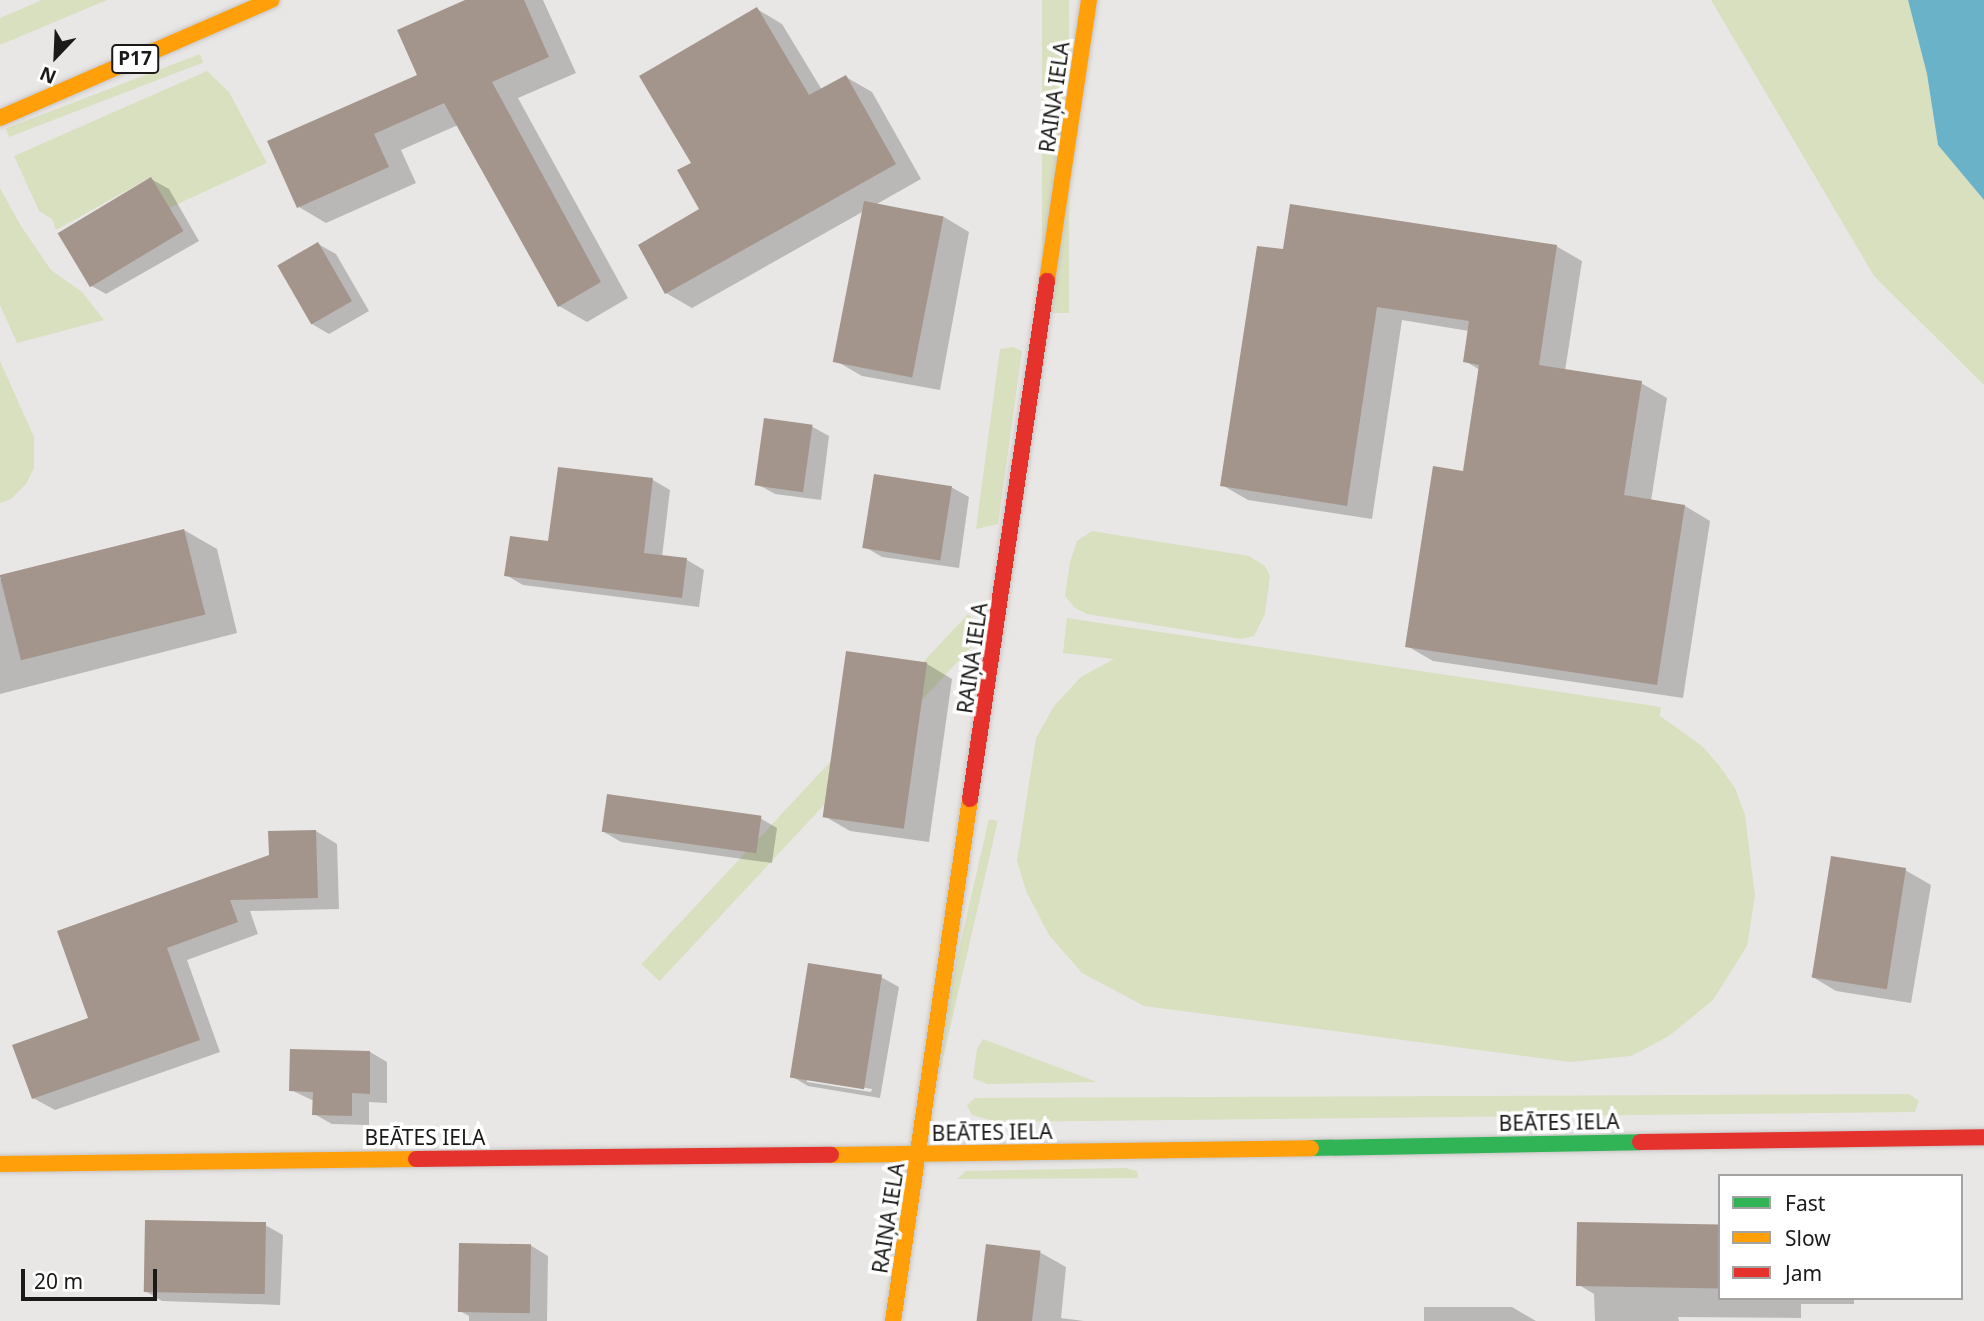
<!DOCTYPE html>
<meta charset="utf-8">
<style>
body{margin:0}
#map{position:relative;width:1984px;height:1321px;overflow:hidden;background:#e9e7e5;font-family:"Noto Sans",sans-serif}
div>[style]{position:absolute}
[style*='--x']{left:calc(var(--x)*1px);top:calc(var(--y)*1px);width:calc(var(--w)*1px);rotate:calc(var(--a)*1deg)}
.green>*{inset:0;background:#d8e0c0;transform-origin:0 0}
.water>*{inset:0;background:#69b2c8}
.shadow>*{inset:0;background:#0003}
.building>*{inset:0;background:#a3958c;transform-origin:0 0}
.roads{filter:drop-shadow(0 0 2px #c7c5c4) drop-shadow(0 0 2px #c7c5c4)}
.fast>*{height:16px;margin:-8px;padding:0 8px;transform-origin:8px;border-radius:8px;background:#30b455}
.slow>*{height:16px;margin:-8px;padding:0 8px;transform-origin:8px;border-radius:8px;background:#ff9f0a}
.jam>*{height:16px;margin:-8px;padding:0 8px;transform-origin:8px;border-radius:8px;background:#e5322d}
span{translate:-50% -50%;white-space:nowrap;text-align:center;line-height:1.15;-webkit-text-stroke:7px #fff;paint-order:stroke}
.shield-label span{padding:2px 5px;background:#fff;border:2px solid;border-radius:5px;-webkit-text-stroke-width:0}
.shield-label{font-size:19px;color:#1b1a19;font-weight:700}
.street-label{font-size:21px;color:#1b1a19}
.legend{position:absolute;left:1718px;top:1174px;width:245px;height:126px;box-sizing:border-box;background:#fff;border:2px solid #a4a3a3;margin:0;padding:9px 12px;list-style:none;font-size:21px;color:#1b1a19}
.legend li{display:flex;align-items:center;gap:14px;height:35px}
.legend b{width:35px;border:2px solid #a4a3a3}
.north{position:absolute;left:21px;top:21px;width:70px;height:70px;-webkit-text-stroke:5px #fff;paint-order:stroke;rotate:203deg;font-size:19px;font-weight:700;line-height:28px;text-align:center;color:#1b1a19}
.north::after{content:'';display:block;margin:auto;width:24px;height:32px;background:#1b1a19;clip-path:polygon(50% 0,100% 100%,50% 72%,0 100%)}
.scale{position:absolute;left:21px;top:1269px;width:136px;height:32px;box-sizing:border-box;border:4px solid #1b1a19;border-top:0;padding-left:9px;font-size:21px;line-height:24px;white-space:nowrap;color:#1b1a19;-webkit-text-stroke:5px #fff;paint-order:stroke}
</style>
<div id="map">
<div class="green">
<div style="clip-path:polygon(42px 0,107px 0,0 45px,0 18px)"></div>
<div style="left:1042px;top:0;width:27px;height:313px"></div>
<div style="clip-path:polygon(1711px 0,1908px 0,1927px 74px,1938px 145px,1984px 200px,1984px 385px,1874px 276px)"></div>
<div style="left:200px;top:54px;width:9px;height:208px;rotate:69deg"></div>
<div style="clip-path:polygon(207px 71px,229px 92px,267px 163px,169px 208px,151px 177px,56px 230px,52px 219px,39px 211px,14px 156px)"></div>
<div style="clip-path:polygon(0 188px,21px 226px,51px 270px,82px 292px,104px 320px,17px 343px,0 305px)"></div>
<div style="clip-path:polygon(1013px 347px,1022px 351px,998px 524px,976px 529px,1000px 349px)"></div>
<div style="clip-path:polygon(0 361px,34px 437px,34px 468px,26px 484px,11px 499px,0 503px)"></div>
<div style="clip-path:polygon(1092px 531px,1249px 556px,1265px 566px,1270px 576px,1265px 614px,1254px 636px,1241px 639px,1087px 614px,1075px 608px,1065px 596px,1070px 562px,1077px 541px)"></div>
<div style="left:968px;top:614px;width:25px;height:479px;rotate:43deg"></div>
<div style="clip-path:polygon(1067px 618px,1661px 707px,1660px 716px,1702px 746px,1718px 764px,1735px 788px,1745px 815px,1755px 896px,1747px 946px,1713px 1000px,1669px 1036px,1631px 1056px,1570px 1062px,1144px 1006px,1082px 973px,1049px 935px,1026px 891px,1017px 861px,1036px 738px,1054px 706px,1081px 677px,1114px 659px,1063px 653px)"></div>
<div style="left:989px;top:819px;width:9px;height:259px;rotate:13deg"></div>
<div style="clip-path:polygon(983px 1039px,991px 1042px,1097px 1082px,987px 1084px,973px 1078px,977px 1049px)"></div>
<div style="clip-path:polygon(1909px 1094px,1919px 1101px,1915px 1112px,998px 1122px,972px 1115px,967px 1105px,975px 1098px)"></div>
<div style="clip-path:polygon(1126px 1168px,1137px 1171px,1138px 1178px,957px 1179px,966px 1171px)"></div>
</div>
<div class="water">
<div style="clip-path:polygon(1908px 0,1984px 0,1984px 200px,1938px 145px,1927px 74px)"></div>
</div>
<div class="shadow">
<div style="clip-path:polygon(470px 0,543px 0,576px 73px,518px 98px,628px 298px,587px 322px,559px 306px,458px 125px,401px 150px,416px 183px,326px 223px,299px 207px,420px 76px)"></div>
<div style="clip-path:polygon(757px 9px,782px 24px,822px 90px,846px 77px,872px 92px,921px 179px,875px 205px,944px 217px,969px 232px,940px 390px,862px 376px,836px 361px,864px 211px,692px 308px,666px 293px,702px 210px,693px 164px)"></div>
<div style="clip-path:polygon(151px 179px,169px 189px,199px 241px,106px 294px,88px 284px)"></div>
<div style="clip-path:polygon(318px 244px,336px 254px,369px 311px,329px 334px,312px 324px)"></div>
<div style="clip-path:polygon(1556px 246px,1582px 261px,1565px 371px,1641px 383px,1667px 398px,1651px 501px,1685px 506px,1710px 521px,1683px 698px,1433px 661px,1407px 646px,1465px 473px,1480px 370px,1465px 361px,1469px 331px,1402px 320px,1372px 519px,1248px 500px,1222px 485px,1284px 251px)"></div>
<div style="clip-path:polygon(811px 426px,829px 436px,821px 500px,775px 494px,757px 484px)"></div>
<div style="clip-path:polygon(653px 480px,670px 490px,662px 557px,687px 560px,704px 570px,699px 607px,523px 585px,506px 575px,549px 542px)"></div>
<div style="clip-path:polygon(951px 487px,969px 497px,959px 568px,882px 557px,865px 547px)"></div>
<div style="clip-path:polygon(184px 530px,217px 549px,237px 633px,0 694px,0 579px)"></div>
<div style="clip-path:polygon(927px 664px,952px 679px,929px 842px,850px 831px,824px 816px)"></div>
<div style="clip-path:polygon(760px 818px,777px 828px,772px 863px,621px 842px,604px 832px)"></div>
<div style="clip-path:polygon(316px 831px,337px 844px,339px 909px,250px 911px,258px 934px,187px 960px,220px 1052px,55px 1110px,33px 1098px,90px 1019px,59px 932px,271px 856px)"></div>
<div style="clip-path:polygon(1905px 870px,1931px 885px,1911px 1003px,1836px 991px,1811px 976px)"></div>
<div style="clip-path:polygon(evenodd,881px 977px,899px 987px,880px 1098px,808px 1086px,791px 1076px,881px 977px,807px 1078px,872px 1089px,871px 1092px,807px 1082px,807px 1078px)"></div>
<div style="clip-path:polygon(370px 1052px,387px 1062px,387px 1103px,369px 1102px,369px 1125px,332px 1124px,314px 1114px,314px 1101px,291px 1090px)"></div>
<div style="clip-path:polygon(265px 1225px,283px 1235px,280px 1305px,162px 1301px,145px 1291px)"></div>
<div style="clip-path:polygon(1720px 1226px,1720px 1298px,1854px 1298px,1854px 1304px,1801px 1304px,1801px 1318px,1678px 1317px,1679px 1321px,1595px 1321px,1594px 1294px,1579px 1285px)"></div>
<div style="clip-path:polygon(530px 1245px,548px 1256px,547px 1321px,469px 1321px,469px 1316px,460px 1311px)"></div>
<div style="clip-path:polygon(1041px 1253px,1066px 1267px,1061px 1318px,1084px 1321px,979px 1321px)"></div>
<div style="clip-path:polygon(1424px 1307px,1512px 1307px,1536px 1321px,1424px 1321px)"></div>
</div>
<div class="building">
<div style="clip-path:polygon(465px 0,524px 0,549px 57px,492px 82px,601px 282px,558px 307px,444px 103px,374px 134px,389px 167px,297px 208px,267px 141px,417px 75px,397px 30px)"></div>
<div style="clip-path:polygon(757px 7px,809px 95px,846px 75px,896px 164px,665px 294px,638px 245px,699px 209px,677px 170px,691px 163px,639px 76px)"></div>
<div style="left:151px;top:177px;width:63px;height:109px;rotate:59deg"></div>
<div style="left:864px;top:201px;width:81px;height:164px;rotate:11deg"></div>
<div style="clip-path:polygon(1290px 204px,1557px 245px,1539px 365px,1642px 381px,1624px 495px,1685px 505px,1657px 685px,1405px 647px,1433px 466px,1463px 471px,1479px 365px,1463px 362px,1469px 321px,1377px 307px,1347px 506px,1220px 486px,1257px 246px,1283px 249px)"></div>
<div style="left:318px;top:242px;width:68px;height:47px;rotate:60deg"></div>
<div style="left:764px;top:418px;width:49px;height:68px;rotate:8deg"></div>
<div style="clip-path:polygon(558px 467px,653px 478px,644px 553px,687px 558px,682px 598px,504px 576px,510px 536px,548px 541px)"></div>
<div style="left:874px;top:474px;width:79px;height:75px;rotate:9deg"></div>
<div style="left:184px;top:529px;width:88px;height:190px;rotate:76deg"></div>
<div style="left:846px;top:651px;width:82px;height:168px;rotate:8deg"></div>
<div style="left:607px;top:794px;width:156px;height:38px;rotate:8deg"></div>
<div style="clip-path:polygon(316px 830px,318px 898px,230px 900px,238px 922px,167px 948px,200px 1040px,32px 1099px,12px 1045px,88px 1018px,57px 931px,269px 855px,268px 831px)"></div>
<div style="left:1831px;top:856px;width:76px;height:123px;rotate:9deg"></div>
<div style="left:808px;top:963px;width:75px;height:116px;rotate:9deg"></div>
<div style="clip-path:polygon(290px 1049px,370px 1051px,370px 1094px,352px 1093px,352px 1116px,312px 1115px,313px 1092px,289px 1091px)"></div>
<div style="left:145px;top:1220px;width:121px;height:72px;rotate:1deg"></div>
<div style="left:1577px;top:1222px;width:143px;height:64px;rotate:1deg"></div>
<div style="left:459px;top:1243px;width:72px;height:69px;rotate:1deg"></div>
<div style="left:986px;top:1244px;width:55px;height:78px;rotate:7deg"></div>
</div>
<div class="roads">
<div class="fast">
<div style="--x:1311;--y:1148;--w:329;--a:-1"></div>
</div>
<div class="slow">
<div style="--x:0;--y:118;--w:296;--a:-23.5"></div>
<div style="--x:1047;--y:281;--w:284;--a:-81.5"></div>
<div style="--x:831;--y:1155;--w:480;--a:-0.8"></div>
<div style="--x:0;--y:1164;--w:416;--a:-0.7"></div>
<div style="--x:893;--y:1321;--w:528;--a:-81.61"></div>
</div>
<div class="jam">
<div style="--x:970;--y:799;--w:524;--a:-81.54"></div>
<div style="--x:1640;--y:1142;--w:344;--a:-0.8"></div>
<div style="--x:416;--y:1159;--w:415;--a:-0.6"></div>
</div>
</div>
<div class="shield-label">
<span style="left:135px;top:59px">P17</span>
</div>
<div class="street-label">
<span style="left:1054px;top:97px;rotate:-82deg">RAIŅA IELA</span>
<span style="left:972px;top:658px;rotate:-82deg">RAIŅA IELA</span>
<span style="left:1559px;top:1122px;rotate:-1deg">BEĀTES IELA</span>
<span style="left:992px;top:1132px;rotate:-1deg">BEĀTES IELA</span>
<span style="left:425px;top:1137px">BEĀTES IELA</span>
<span style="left:888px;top:1218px;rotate:-81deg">RAIŅA IELA</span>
</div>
<ul class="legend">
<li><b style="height:9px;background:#30b455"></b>Fast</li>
<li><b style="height:9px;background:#ff9f0a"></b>Slow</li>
<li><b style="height:9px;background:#e5322d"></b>Jam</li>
</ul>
<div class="north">N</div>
<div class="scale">20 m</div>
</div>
